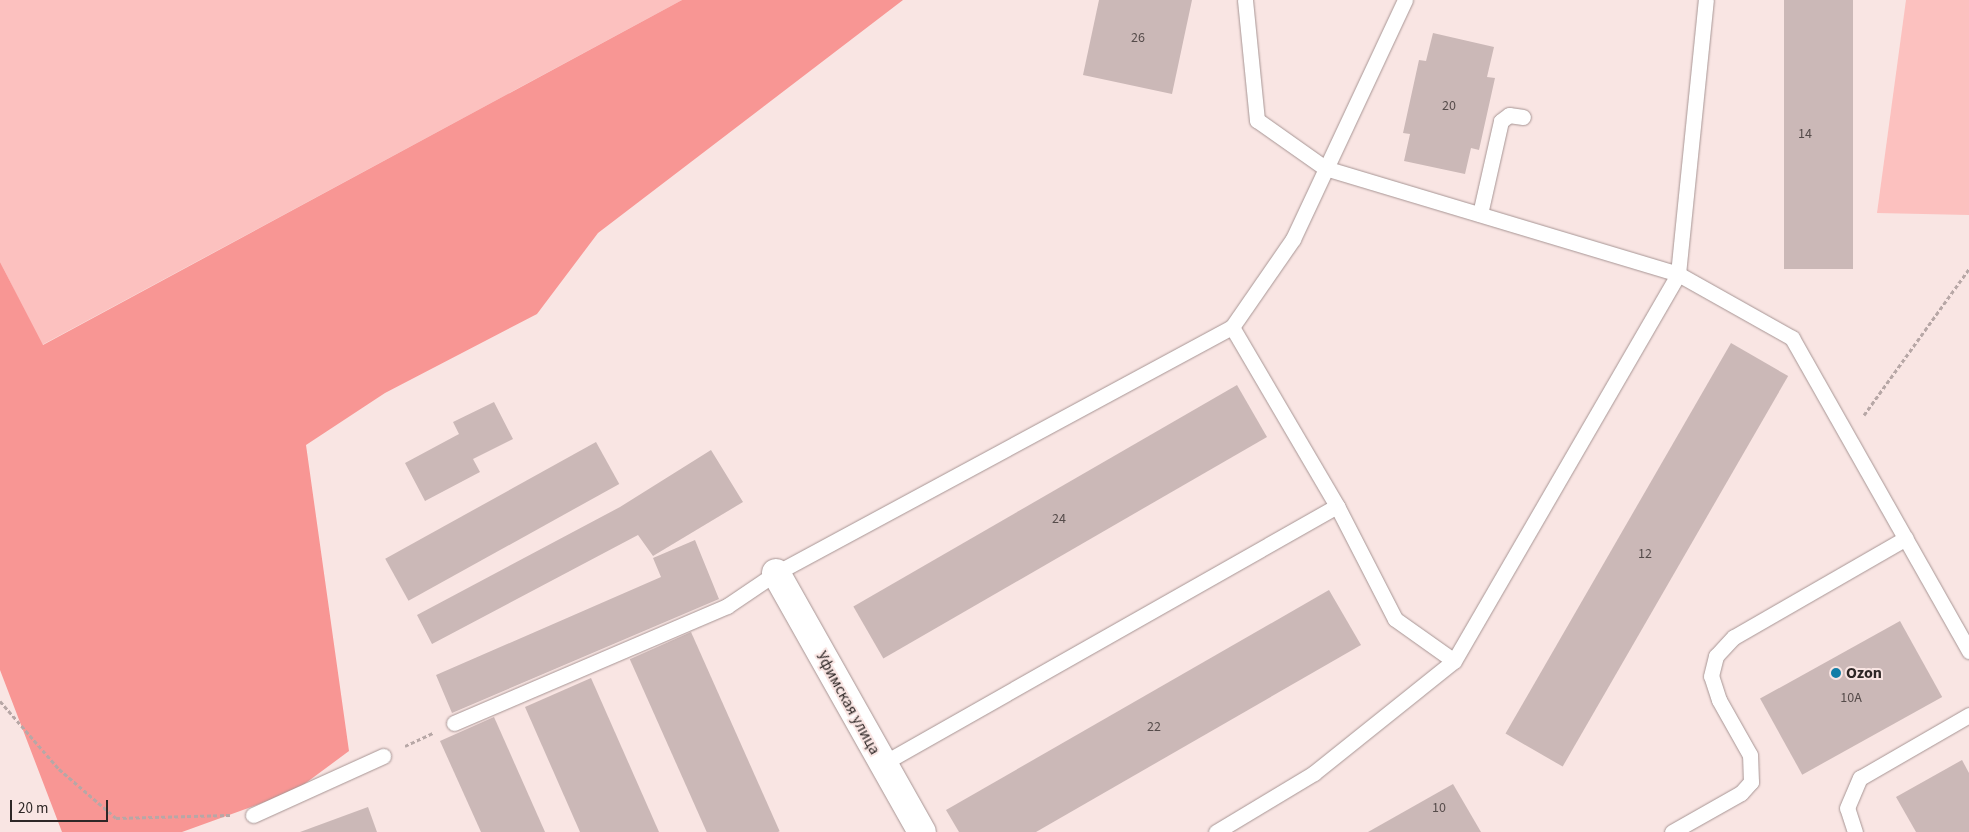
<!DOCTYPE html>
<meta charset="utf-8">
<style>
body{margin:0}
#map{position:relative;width:1969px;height:832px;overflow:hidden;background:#f9e5e3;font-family:"Source Sans 3",sans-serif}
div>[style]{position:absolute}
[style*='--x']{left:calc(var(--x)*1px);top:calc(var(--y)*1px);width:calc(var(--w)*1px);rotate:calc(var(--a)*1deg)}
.green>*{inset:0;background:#fcc1bf}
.forest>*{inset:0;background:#f89694}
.building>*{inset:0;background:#cbb8b7;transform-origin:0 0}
.path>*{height:3px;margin-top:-1.5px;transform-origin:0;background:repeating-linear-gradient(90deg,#b7a7a6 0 4px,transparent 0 6.5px)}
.roads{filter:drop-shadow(0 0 1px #a79594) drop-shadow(0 0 1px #a79594)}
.service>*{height:15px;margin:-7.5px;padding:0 7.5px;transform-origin:7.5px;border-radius:7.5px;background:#fff}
.minor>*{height:28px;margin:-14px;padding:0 14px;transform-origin:14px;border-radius:14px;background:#fff}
.dots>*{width:14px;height:14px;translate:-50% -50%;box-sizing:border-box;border:2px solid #f9e5e3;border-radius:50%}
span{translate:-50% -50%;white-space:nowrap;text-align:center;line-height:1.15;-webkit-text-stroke:4px #f9e5e3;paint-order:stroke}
.number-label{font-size:14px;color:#554b4a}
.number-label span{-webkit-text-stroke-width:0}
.poi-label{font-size:16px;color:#2e2726;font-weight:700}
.left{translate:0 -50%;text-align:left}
.street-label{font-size:16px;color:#2e2726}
.scale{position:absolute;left:10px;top:800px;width:98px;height:22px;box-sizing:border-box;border:2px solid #2e2726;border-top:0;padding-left:6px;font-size:15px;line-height:18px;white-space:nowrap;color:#2e2726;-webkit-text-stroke:4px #f9e5e3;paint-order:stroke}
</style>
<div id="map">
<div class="green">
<div style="clip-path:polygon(0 0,682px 0,42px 345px,0 262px)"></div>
<div style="clip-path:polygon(1906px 0,1969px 0,1969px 215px,1877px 213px)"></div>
</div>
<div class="forest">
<div style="clip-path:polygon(682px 0,903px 0,598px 233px,537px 314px,385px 393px,306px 445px,349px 751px,295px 791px,182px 832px,62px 832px,0 670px,0 262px,43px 345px)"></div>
</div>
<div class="building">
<div style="clip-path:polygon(1099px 0,1192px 0,1172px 94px,1083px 75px)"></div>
<div style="left:1784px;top:0;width:69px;height:269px"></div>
<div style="clip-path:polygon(1433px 33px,1494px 47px,1487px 77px,1495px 78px,1479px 150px,1471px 148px,1465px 174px,1404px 161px,1410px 134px,1403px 133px,1419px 60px,1426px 61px)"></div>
<div style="left:1731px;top:343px;width:66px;height:451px;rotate:30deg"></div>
<div style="left:1237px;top:385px;width:60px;height:443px;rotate:60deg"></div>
<div style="clip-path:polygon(494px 402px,513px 439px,473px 459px,480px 472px,425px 501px,405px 463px,459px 434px,453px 422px)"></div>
<div style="left:596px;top:442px;width:48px;height:241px;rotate:61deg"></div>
<div style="clip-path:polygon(711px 450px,743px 502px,653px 556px,638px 535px,432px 644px,417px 615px,620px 507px)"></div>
<div style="clip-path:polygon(695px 540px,719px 599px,452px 713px,436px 675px,661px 577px,653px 558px)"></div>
<div style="clip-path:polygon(1329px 590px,1361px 645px,1036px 832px,959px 832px,946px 810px)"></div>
<div style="left:1900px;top:621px;width:87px;height:160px;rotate:61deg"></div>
<div style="left:691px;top:632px;width:218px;height:67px;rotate:66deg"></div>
<div style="clip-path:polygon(591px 678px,659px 832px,580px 832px,525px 707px)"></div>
<div style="clip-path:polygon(494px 717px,545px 832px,481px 832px,440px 741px)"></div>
<div style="clip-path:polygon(1962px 760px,1969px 773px,1969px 832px,1916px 832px,1896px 797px)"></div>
<div style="clip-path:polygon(1453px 784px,1481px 832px,1368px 832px)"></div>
<div style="clip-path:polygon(368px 807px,377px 832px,300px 832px)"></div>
</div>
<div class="path">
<div style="--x:1864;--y:415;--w:180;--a:-54.3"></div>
<div style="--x:0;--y:701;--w:90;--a:49.1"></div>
<div style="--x:59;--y:769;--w:75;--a:40.7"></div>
<div style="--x:116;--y:818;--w:114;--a:-1.5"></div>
<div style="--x:405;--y:746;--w:31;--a:-25"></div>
</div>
<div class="roads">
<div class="service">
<div style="--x:1245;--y:0;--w:121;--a:84.3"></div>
<div style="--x:1257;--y:120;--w:83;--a:35.2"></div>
<div style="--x:1325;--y:168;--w:369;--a:16.7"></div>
<div style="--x:1678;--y:274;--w:131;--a:29.3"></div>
<div style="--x:1792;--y:338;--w:360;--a:60.5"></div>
<div style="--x:1480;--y:214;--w:95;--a:-77.3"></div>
<div style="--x:1501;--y:121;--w:10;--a:-37"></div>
<div style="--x:1509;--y:115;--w:14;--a:8"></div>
<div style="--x:1232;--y:327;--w:208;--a:59.6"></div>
<div style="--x:1337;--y:506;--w:127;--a:62.8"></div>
<div style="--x:1395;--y:619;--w:72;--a:35.4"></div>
<div style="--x:454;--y:723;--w:297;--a:-23.2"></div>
<div style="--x:727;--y:606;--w:59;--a:-34"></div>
<div style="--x:776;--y:573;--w:518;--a:-28.35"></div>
<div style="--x:1232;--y:327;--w:107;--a:-55.3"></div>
<div style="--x:1293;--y:239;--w:264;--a:-64.9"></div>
<div style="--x:882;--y:764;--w:523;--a:-29.55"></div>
<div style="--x:253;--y:815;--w:143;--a:-24.4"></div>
<div style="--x:1216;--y:832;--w:114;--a:-31"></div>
<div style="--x:1314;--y:773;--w:179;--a:-38.7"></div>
<div style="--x:1454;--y:661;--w:447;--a:-59.9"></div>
<div style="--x:1678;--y:274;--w:275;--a:-84.2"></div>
<div style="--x:1672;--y:832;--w:79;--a:-29.5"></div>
<div style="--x:1741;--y:793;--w:15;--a:-48"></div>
<div style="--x:1751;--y:782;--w:27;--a:-92"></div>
<div style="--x:1750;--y:755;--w:63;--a:-119.4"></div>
<div style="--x:1719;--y:700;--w:25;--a:-108"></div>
<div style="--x:1711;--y:676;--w:21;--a:-76"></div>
<div style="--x:1716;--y:656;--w:26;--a:-47"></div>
<div style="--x:1734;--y:637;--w:198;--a:-29.9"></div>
<div style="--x:1855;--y:832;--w:25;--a:-108"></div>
<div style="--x:1847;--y:808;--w:33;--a:-67"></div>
<div style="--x:1860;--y:778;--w:126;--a:-30"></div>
</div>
<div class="minor">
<div style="--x:776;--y:573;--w:297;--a:60.6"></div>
</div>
</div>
<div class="dots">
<div style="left:1836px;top:673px;background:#137ea7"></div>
</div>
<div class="number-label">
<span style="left:1138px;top:38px">26</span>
<span style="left:1449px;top:106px">20</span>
<span style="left:1805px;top:134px">14</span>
<span style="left:1059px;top:519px">24</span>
<span style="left:1645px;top:554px">12</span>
<span style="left:1851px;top:698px">10А</span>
<span style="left:1154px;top:727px">22</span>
<span style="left:1439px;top:808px">10</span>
</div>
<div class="poi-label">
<span class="left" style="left:1846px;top:673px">Ozon</span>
</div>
<div class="street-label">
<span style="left:848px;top:703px;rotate:61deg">Уфимская улица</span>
</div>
<div class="scale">20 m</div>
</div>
